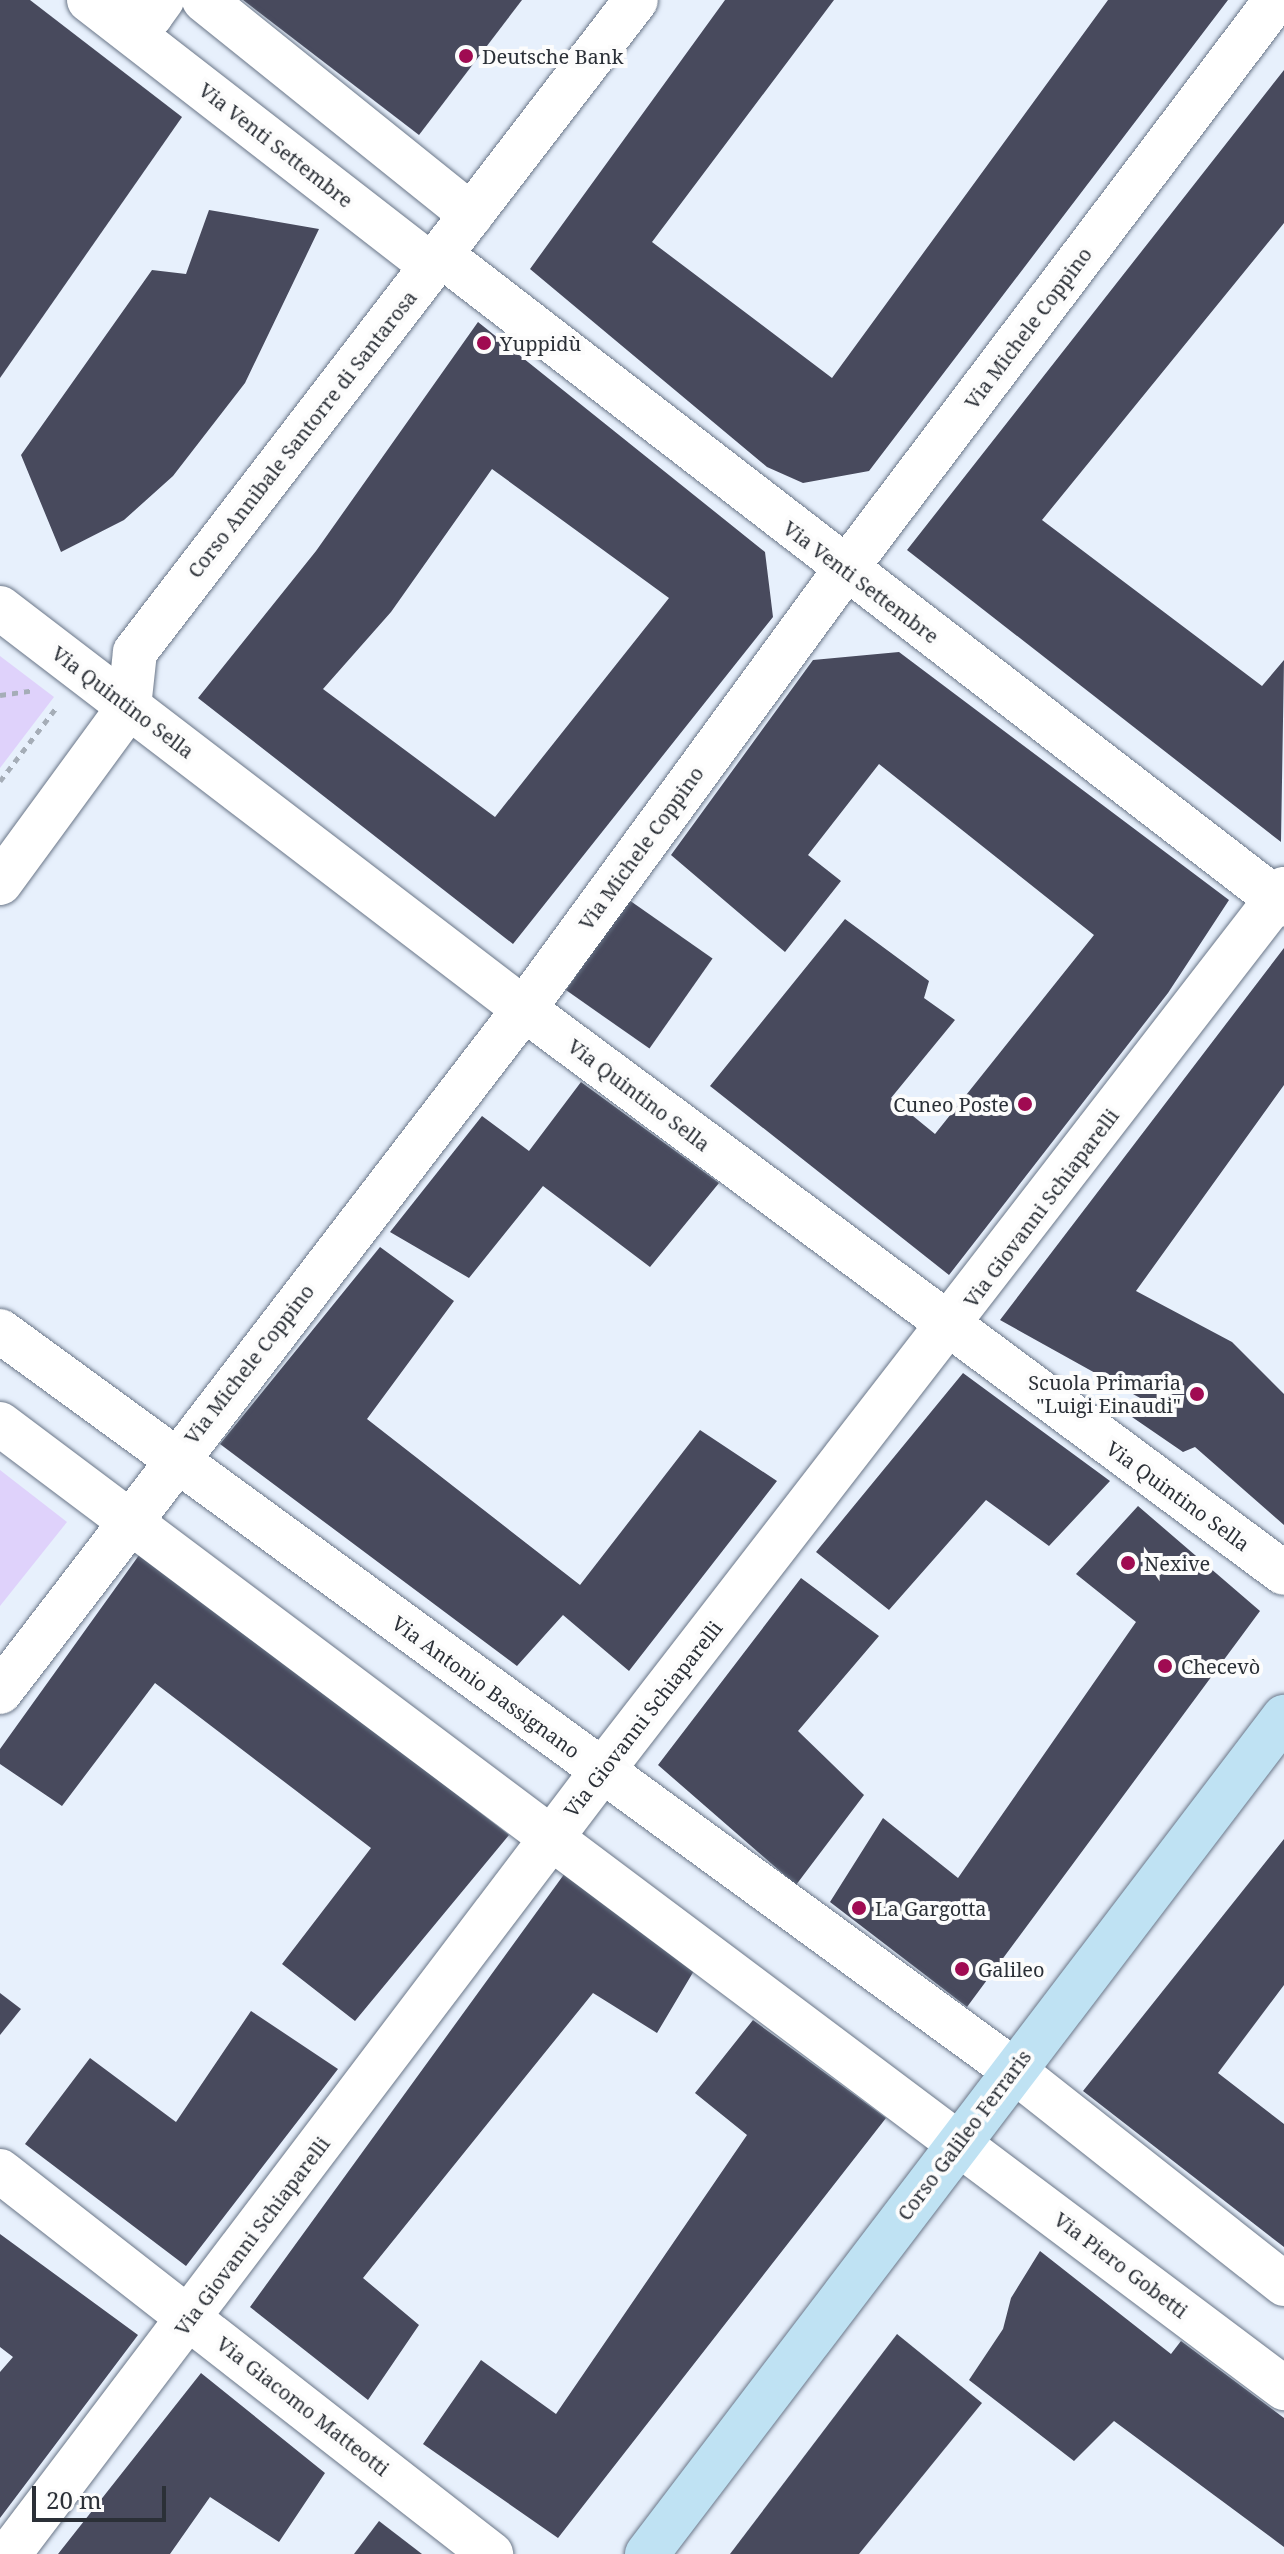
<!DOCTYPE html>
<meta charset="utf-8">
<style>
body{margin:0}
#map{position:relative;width:1284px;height:2554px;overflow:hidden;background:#e7f0fc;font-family:"Noto Serif",serif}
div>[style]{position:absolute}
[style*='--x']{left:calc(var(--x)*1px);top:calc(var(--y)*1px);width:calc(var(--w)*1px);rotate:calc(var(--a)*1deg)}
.green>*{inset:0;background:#dfd2fb}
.building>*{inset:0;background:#484a5d;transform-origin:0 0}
.path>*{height:5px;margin-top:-2.5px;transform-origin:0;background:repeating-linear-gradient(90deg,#a5adb7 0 6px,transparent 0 12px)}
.roads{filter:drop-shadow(0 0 2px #6a7688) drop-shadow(0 0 2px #6a7688)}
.street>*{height:44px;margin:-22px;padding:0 22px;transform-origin:22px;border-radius:22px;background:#fff}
.secondary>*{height:44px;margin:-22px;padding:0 22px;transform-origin:22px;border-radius:22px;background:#bfe2f3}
.dots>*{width:22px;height:22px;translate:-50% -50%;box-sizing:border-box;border:4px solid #fcfcfc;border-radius:50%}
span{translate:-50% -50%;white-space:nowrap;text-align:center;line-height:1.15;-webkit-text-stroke:8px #fcfcfc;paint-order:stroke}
.poi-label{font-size:20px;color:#2b3037}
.left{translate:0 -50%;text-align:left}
.right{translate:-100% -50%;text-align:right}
.street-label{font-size:20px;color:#2b3037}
.scale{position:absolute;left:32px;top:2486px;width:134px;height:36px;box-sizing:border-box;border:4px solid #2b3037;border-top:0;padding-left:10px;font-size:24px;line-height:28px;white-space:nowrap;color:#2b3037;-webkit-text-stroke:6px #fcfcfc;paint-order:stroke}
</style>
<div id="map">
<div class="green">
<div style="clip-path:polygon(0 656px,54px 697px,0 768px)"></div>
<div style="clip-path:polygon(0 1470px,67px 1522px,0 1606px)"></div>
</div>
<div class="building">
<div style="clip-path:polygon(0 0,30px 0,182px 117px,0 378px)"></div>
<div style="clip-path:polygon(243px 0,522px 0,419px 135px)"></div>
<div style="clip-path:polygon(725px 0,834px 0,652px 242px,832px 378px,1108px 0,1228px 0,869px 471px,803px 483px,767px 467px,530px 269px)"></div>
<div style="clip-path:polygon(1284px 70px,1284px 223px,1042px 520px,1262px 686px,1284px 660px,1281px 842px,907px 550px)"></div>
<div style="clip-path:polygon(209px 210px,319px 229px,245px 383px,173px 476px,124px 520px,61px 552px,21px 455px,152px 270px,186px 274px)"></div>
<div style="clip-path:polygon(evenodd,478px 322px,765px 552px,773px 617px,513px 944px,198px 698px,316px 551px,478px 322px,492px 469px,669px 598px,495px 817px,323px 689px,391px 612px,492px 469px)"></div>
<div style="clip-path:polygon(899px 652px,1229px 900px,1168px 993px,949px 1275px,710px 1086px,845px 919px,929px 981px,924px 998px,955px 1020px,891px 1098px,935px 1134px,1094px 935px,879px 764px,808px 855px,841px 881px,785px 952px,671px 855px,813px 660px)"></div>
<div style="left:629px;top:900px;width:102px;height:110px;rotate:35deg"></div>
<div style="clip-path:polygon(1284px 948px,1284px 1085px,1136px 1291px,1232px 1342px,1284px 1394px,1284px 1525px,1195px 1447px,1183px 1452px,1132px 1417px,1142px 1399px,1000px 1320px)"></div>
<div style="clip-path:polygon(581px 1082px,719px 1183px,650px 1267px,543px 1186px,469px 1278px,390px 1232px,482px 1116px,529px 1151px)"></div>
<div style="clip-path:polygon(380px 1247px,454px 1301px,367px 1419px,580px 1585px,700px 1430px,777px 1481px,629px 1671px,563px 1615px,517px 1666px,220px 1444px)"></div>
<div style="clip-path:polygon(963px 1373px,1110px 1481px,1049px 1546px,986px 1500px,889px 1610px,816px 1552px)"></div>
<div style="clip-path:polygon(1138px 1506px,1260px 1611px,967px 2007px,830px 1902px,883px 1818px,958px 1878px,1136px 1622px,1076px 1574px)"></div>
<div style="clip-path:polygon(142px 1551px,509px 1835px,355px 2021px,282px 1964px,371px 1848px,155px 1683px,62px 1806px,0 1764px,0 1749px)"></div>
<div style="clip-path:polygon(801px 1578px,879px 1636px,798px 1731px,864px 1795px,796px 1885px,658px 1765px)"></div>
<div style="clip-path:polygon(1284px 1839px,1284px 1985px,1218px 2073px,1284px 2124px,1284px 2247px,1083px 2091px)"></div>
<div style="clip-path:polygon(565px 1873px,698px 1964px,657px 2033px,593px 1993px,363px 2278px,419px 2325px,368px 2400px,250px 2307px)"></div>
<div style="clip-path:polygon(0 1993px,21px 2009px,0 2035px)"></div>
<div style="clip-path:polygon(251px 2011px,338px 2069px,186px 2266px,25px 2144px,90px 2058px,176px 2122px)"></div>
<div style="clip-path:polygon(753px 2020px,886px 2118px,558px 2538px,423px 2444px,481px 2360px,556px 2414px,747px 2135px,695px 2093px)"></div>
<div style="clip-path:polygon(0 2234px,138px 2335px,0 2518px,0 2372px,13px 2357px,0 2347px)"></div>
<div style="clip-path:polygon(1040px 2251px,1171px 2354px,1181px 2341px,1284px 2418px,1284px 2547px,1114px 2421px,1074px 2461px,969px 2380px,1003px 2329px,1011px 2298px)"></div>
<div style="clip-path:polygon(897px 2334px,982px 2403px,859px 2554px,730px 2554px)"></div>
<div style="clip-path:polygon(201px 2373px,325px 2473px,279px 2542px,210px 2497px,170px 2554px,58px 2554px)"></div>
<div style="clip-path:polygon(379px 2521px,422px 2554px,354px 2554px)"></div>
</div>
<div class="path">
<div style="--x:0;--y:695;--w:35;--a:-8"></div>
<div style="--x:0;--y:781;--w:92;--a:-52.5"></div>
</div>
<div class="roads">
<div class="street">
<div style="--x:89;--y:0;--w:434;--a:37.8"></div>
<div style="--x:204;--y:0;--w:343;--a:38.8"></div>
<div style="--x:120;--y:23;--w:32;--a:-14"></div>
<div style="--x:151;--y:15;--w:19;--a:-54"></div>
<div style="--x:441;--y:255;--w:1064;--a:37.63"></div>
<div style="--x:0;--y:608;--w:660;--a:37.43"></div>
<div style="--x:524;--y:1009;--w:946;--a:36.58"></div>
<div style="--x:0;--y:883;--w:218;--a:-53.8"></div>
<div style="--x:129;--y:707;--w:55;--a:-83.8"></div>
<div style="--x:135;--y:652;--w:822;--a:-52.46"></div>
<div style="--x:0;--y:1331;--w:1253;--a:36.1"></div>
<div style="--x:1012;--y:2069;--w:347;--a:38.3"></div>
<div style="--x:0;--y:1424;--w:1606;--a:36.9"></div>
<div style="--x:0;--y:1692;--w:861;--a:-52.5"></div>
<div style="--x:524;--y:1009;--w:544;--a:-53.83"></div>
<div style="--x:845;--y:570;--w:715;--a:-52.91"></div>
<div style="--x:0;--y:2171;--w:623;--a:37.96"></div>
<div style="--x:9;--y:2554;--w:982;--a:-52.86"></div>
<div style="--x:602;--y:1771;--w:1115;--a:-52.29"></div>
</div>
<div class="secondary">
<div style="--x:647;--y:2554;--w:1052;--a:-52.73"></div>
</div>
</div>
<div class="dots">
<div style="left:466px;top:56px;background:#a00b52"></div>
<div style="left:484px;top:343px;background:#a00b52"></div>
<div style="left:1025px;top:1104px;background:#a00b52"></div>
<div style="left:1197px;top:1394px;background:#a00b52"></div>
<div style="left:1128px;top:1563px;background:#a00b52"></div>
<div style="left:1165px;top:1666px;background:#a00b52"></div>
<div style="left:859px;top:1908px;background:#a00b52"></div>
<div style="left:962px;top:1969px;background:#a00b52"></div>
</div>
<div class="poi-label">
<span class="left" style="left:482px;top:56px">Deutsche Bank</span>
<span class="left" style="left:500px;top:343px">Yuppidù</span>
<span class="right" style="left:1009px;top:1104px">Cuneo Poste</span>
<span class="right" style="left:1181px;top:1394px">Scuola Primaria<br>"Luigi Einaudi"</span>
<span class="left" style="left:1144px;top:1563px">Nexive</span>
<span class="left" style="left:1181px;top:1666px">Checevò</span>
<span class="left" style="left:875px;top:1908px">La Gargotta</span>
<span class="left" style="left:978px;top:1969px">Galileo</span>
</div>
<div class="street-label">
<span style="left:276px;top:145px;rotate:38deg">Via Venti Settembre</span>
<span style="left:1028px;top:328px;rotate:-53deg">Via Michele Coppino</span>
<span style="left:302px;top:434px;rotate:-52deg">Corso Annibale Santorre di Santarosa</span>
<span style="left:861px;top:582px;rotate:37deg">Via Venti Settembre</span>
<span style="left:123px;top:702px;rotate:37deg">Via Quintino Sella</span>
<span style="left:641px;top:848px;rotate:-54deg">Via Michele Coppino</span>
<span style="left:639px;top:1095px;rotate:37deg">Via Quintino Sella</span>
<span style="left:1041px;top:1208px;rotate:-53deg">Via Giovanni Schiaparelli</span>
<span style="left:249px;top:1364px;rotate:-52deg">Via Michele Coppino</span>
<span style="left:1178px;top:1496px;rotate:36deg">Via Quintino Sella</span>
<span style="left:486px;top:1687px;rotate:36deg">Via Antonio Bassignano</span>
<span style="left:643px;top:1719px;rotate:-52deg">Via Giovanni Schiaparelli</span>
<span style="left:964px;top:2135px;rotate:-53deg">Corso Galileo Ferraris</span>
<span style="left:252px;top:2236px;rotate:-53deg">Via Giovanni Schiaparelli</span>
<span style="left:1121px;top:2265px;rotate:37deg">Via Piero Gobetti</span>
<span style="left:303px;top:2406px;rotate:38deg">Via Giacomo Matteotti</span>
</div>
<div class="scale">20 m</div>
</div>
